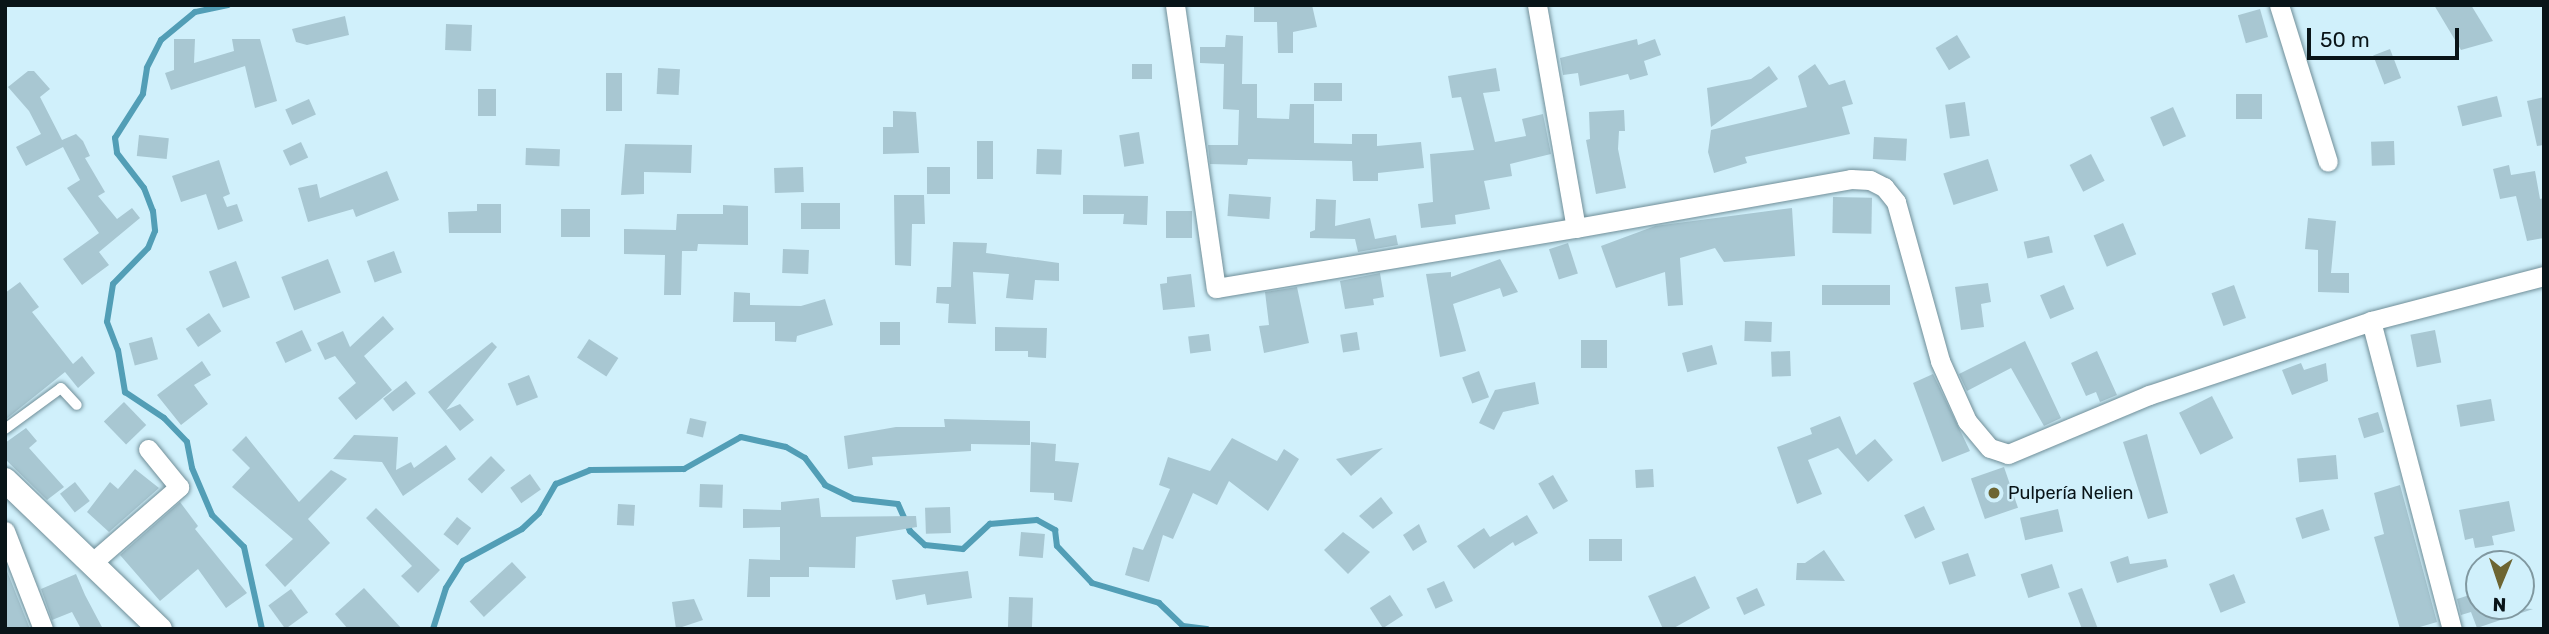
<!DOCTYPE html>
<meta charset="utf-8">
<style>
body{margin:0}
#map{position:relative;width:2549px;height:634px;overflow:hidden;background:#d0f0fb;font-family:Rubik,sans-serif}
div>[style]{position:absolute}
[style*='--x']{left:calc(var(--x)*1px);top:calc(var(--y)*1px);width:calc(var(--w)*1px);rotate:calc(var(--a)*1deg)}
.stream>*{height:6px;margin:-3px;padding:0 3px;transform-origin:3px;border-radius:3px;background:#529eb6}
.building>*{inset:0;background:#a8c7d2;transform-origin:0 0}
.roads{filter:drop-shadow(0 0 2px #708e98) drop-shadow(0 0 2px #708e98)}
.service>*{height:10px;margin:-5px;padding:0 5px;transform-origin:5px;border-radius:5px;background:#fff}
.minor>*{height:19px;margin:-9.5px;padding:0 9.5px;transform-origin:9.5px;border-radius:9.5px;background:#fff}
.tertiary>*{height:24px;margin:-12px;padding:0 12px;transform-origin:12px;border-radius:12px;background:#fff}
.dots>*{width:19px;height:19px;translate:-50% -50%;box-sizing:border-box;border:4px solid #d0f0fb;border-radius:50%}
span{translate:-50% -50%;white-space:nowrap;text-align:center;line-height:1.15;-webkit-text-stroke:5px #d0f0fb;paint-order:stroke}
.poi-label{font-size:18px;color:#091418}
.left{translate:0 -50%;text-align:left}
.frame{position:absolute;inset:0;border:7px solid #091418;pointer-events:none}
.north{position:absolute;left:2465px;top:550px;width:70px;height:70px;box-sizing:border-box;background:#d0f0fb;border:2px solid #8098a0;border-radius:50%;rotate:182deg;font-size:19px;font-weight:700;line-height:28px;text-align:center;color:#091418}
.north::after{content:'';display:block;margin:auto;width:24px;height:32px;background:#6d6532;clip-path:polygon(50% 0,100% 100%,50% 72%,0 100%)}
.scale{position:absolute;left:2307px;top:28px;width:152px;height:32px;box-sizing:border-box;border:4px solid #091418;border-top:0;padding-left:9px;font-size:21px;line-height:24px;white-space:nowrap;color:#091418;-webkit-text-stroke:5px #d0f0fb;paint-order:stroke}
</style>
<div id="map">
<div class="stream">
<div style="--x:228;--y:5;--w:34;--a:168"></div>
<div style="--x:195;--y:12;--w:44;--a:140.5"></div>
<div style="--x:161;--y:40;--w:31;--a:117"></div>
<div style="--x:147;--y:68;--w:26;--a:99"></div>
<div style="--x:143;--y:94;--w:52;--a:122.5"></div>
<div style="--x:115;--y:138;--w:15;--a:82"></div>
<div style="--x:117;--y:153;--w:44;--a:52.4"></div>
<div style="--x:144;--y:188;--w:25;--a:69"></div>
<div style="--x:153;--y:211;--w:20;--a:84"></div>
<div style="--x:155;--y:231;--w:18;--a:112"></div>
<div style="--x:148;--y:248;--w:50;--a:134.2"></div>
<div style="--x:113;--y:284;--w:38;--a:99"></div>
<div style="--x:107;--y:322;--w:30;--a:69"></div>
<div style="--x:118;--y:350;--w:43;--a:80.5"></div>
<div style="--x:125;--y:392;--w:47;--a:33.7"></div>
<div style="--x:164;--y:418;--w:33;--a:46"></div>
<div style="--x:187;--y:442;--w:26;--a:79"></div>
<div style="--x:192;--y:468;--w:51;--a:66.9"></div>
<div style="--x:212;--y:515;--w:45;--a:45"></div>
<div style="--x:244;--y:547;--w:84;--a:77.6"></div>
<div style="--x:433;--y:629;--w:43;--a:-72.4"></div>
<div style="--x:446;--y:588;--w:32;--a:-58"></div>
<div style="--x:463;--y:561;--w:67;--a:-28.5"></div>
<div style="--x:522;--y:529;--w:23;--a:-43"></div>
<div style="--x:539;--y:513;--w:34;--a:-60"></div>
<div style="--x:556;--y:484;--w:37;--a:-22"></div>
<div style="--x:590;--y:470;--w:94;--a:-0.6"></div>
<div style="--x:684;--y:469;--w:65;--a:-29.3"></div>
<div style="--x:741;--y:437;--w:46;--a:12.5"></div>
<div style="--x:786;--y:447;--w:22;--a:30"></div>
<div style="--x:805;--y:458;--w:34;--a:53"></div>
<div style="--x:825;--y:485;--w:32;--a:26"></div>
<div style="--x:854;--y:499;--w:44;--a:6.5"></div>
<div style="--x:898;--y:504;--w:30;--a:66"></div>
<div style="--x:910;--y:531;--w:21;--a:43"></div>
<div style="--x:925;--y:545;--w:38;--a:6"></div>
<div style="--x:963;--y:549;--w:37;--a:-43"></div>
<div style="--x:990;--y:524;--w:47;--a:-4.9"></div>
<div style="--x:1037;--y:520;--w:21;--a:29"></div>
<div style="--x:1055;--y:530;--w:16;--a:83"></div>
<div style="--x:1057;--y:546;--w:51;--a:46.6"></div>
<div style="--x:1092;--y:583;--w:70;--a:16.6"></div>
<div style="--x:1159;--y:603;--w:33;--a:44"></div>
<div style="--x:1183;--y:626;--w:24;--a:7"></div>
</div>
<div class="building">
<div style="clip-path:polygon(1254px 5px,1312px 5px,1317px 27px,1293px 32px,1293px 53px,1278px 53px,1277px 22px,1254px 22px)"></div>
<div style="clip-path:polygon(2434px 5px,2471px 5px,2493px 41px,2461px 50px)"></div>
<div style="left:2260px;top:9px;width:29px;height:23px;rotate:74deg"></div>
<div style="clip-path:polygon(345px 16px,349px 35px,307px 45px,296px 42px,292px 29px)"></div>
<div style="left:446px;top:24px;width:26px;height:26px;rotate:2deg"></div>
<div style="clip-path:polygon(1226px 35px,1243px 36px,1242px 84px,1257px 84px,1257px 118px,1289px 119px,1290px 104px,1314px 104px,1314px 143px,1352px 144px,1352px 134px,1377px 134px,1377px 146px,1421px 142px,1424px 168px,1378px 173px,1378px 181px,1353px 181px,1352px 161px,1248px 159px,1247px 165px,1210px 164px,1208px 145px,1238px 145px,1239px 110px,1223px 109px,1224px 64px,1200px 63px,1200px 47px,1225px 47px)"></div>
<div style="left:1957px;top:35px;width:26px;height:25px;rotate:59deg"></div>
<div style="clip-path:polygon(174px 39px,195px 39px,194px 63px,234px 51px,232px 39px,260px 39px,277px 101px,255px 108px,245px 66px,171px 90px,165px 73px,174px 70px)"></div>
<div style="clip-path:polygon(1637px 39px,1638px 45px,1655px 39px,1661px 55px,1644px 61px,1648px 75px,1630px 80px,1628px 74px,1580px 86px,1578px 73px,1563px 75px,1560px 58px)"></div>
<div style="left:2390px;top:49px;width:31px;height:18px;rotate:69deg"></div>
<div style="left:1132px;top:64px;width:20px;height:15px"></div>
<div style="clip-path:polygon(1815px 64px,1829px 85px,1845px 80px,1853px 104px,1842px 107px,1850px 134px,1745px 157px,1747px 163px,1714px 173px,1708px 152px,1711px 130px,1807px 107px,1798px 76px)"></div>
<div style="clip-path:polygon(1769px 66px,1778px 79px,1711px 127px,1707px 88px,1751px 79px)"></div>
<div style="left:658px;top:68px;width:22px;height:26px;rotate:3deg"></div>
<div style="clip-path:polygon(1496px 68px,1500px 91px,1483px 93px,1495px 142px,1526px 136px,1522px 119px,1543px 114px,1551px 154px,1510px 164px,1512px 176px,1484px 181px,1490px 209px,1455px 215px,1456px 224px,1421px 228px,1418px 204px,1433px 202px,1430px 154px,1474px 150px,1461px 97px,1452px 98px,1448px 76px)"></div>
<div style="clip-path:polygon(28px 71px,34px 71px,50px 89px,40px 97px,62px 140px,76px 134px,83px 141px,90px 156px,85px 158px,105px 192px,98px 196px,117px 219px,132px 208px,140px 218px,99px 252px,109px 265px,82px 285px,63px 259px,99px 233px,67px 188px,80px 180px,63px 147px,26px 166px,16px 147px,41px 134px,29px 111px,8px 87px)"></div>
<div style="left:606px;top:73px;width:16px;height:38px"></div>
<div style="left:1314px;top:83px;width:28px;height:18px"></div>
<div style="left:478px;top:89px;width:18px;height:27px"></div>
<div style="left:2236px;top:94px;width:26px;height:25px"></div>
<div style="left:2497px;top:96px;width:21px;height:41px;rotate:76deg"></div>
<div style="clip-path:polygon(2544px 97px,2544px 145px,2537px 146px,2527px 101px)"></div>
<div style="left:309px;top:99px;width:17px;height:26px;rotate:66deg"></div>
<div style="left:1965px;top:102px;width:34px;height:20px;rotate:82deg"></div>
<div style="left:2173px;top:107px;width:32px;height:25px;rotate:66deg"></div>
<div style="clip-path:polygon(1624px 110px,1625px 131px,1619px 131px,1618px 149px,1626px 188px,1596px 194px,1586px 140px,1590px 139px,1589px 112px)"></div>
<div style="clip-path:polygon(893px 111px,916px 112px,919px 153px,883px 154px,883px 127px,893px 127px)"></div>
<div style="left:1139px;top:132px;width:32px;height:20px;rotate:81deg"></div>
<div style="left:139px;top:135px;width:30px;height:21px;rotate:6deg"></div>
<div style="left:1874px;top:137px;width:33px;height:22px;rotate:3deg"></div>
<div style="left:977px;top:141px;width:16px;height:38px"></div>
<div style="left:2394px;top:141px;width:24px;height:23px;rotate:88deg"></div>
<div style="left:301px;top:142px;width:17px;height:20px;rotate:65deg"></div>
<div style="clip-path:polygon(625px 144px,692px 145px,691px 173px,644px 172px,644px 194px,621px 195px)"></div>
<div style="left:526px;top:148px;width:34px;height:17px;rotate:2deg"></div>
<div style="left:1037px;top:149px;width:25px;height:25px;rotate:2deg"></div>
<div style="left:2091px;top:154px;width:30px;height:24px;rotate:63deg"></div>
<div style="left:1988px;top:159px;width:33px;height:47px;rotate:72deg"></div>
<div style="clip-path:polygon(219px 160px,230px 194px,223px 197px,227px 207px,237px 204px,243px 221px,218px 230px,206px 194px,181px 202px,172px 176px)"></div>
<div style="clip-path:polygon(2509px 165px,2511px 175px,2535px 171px,2540px 199px,2544px 198px,2544px 238px,2527px 241px,2516px 196px,2500px 199px,2493px 169px)"></div>
<div style="left:803px;top:167px;width:25px;height:29px;rotate:88deg"></div>
<div style="left:927px;top:167px;width:23px;height:27px"></div>
<div style="clip-path:polygon(387px 171px,399px 200px,356px 217px,353px 209px,308px 222px,298px 188px,317px 184px,320px 198px)"></div>
<div style="left:1229px;top:194px;width:42px;height:22px;rotate:4deg"></div>
<div style="clip-path:polygon(894px 195px,924px 195px,925px 224px,912px 224px,911px 266px,895px 265px)"></div>
<div style="clip-path:polygon(1083px 195px,1148px 196px,1147px 225px,1123px 224px,1124px 214px,1083px 214px)"></div>
<div style="left:1833px;top:197px;width:39px;height:36px;rotate:1deg"></div>
<div style="clip-path:polygon(1316px 199px,1336px 200px,1335px 226px,1370px 218px,1375px 239px,1396px 235px,1398px 245px,1358px 252px,1355px 239px,1310px 238px,1310px 232px,1315px 230px)"></div>
<div style="left:801px;top:203px;width:39px;height:26px"></div>
<div style="clip-path:polygon(477px 204px,501px 204px,501px 233px,449px 233px,448px 212px,477px 211px)"></div>
<div style="clip-path:polygon(723px 205px,748px 206px,748px 245px,698px 244px,697px 251px,682px 251px,681px 295px,664px 295px,665px 255px,624px 254px,624px 229px,676px 230px,677px 214px,723px 214px)"></div>
<div style="clip-path:polygon(1792px 208px,1795px 256px,1724px 262px,1715px 248px,1680px 258px,1683px 305px,1668px 306px,1665px 272px,1616px 288px,1601px 246px,1655px 226px)"></div>
<div style="left:561px;top:209px;width:29px;height:28px"></div>
<div style="left:1166px;top:211px;width:26px;height:27px"></div>
<div style="clip-path:polygon(2308px 218px,2336px 221px,2331px 273px,2349px 273px,2349px 293px,2318px 292px,2318px 250px,2305px 249px)"></div>
<div style="left:2123px;top:223px;width:34px;height:32px;rotate:67deg"></div>
<div style="left:2049px;top:236px;width:17px;height:26px;rotate:77deg"></div>
<div style="clip-path:polygon(953px 242px,987px 243px,986px 253px,1059px 263px,1059px 281px,1035px 280px,1033px 300px,1006px 298px,1009px 274px,973px 272px,976px 324px,948px 323px,949px 304px,936px 303px,937px 287px,951px 287px)"></div>
<div style="left:1568px;top:243px;width:32px;height:20px;rotate:72deg"></div>
<div style="left:783px;top:249px;width:26px;height:24px;rotate:2deg"></div>
<div style="left:394px;top:251px;width:23px;height:29px;rotate:70deg"></div>
<div style="left:328px;top:259px;width:36px;height:50px;rotate:69deg"></div>
<div style="clip-path:polygon(1500px 259px,1518px 292px,1503px 297px,1500px 288px,1453px 304px,1466px 351px,1440px 357px,1426px 274px,1451px 272px,1451px 277px)"></div>
<div style="left:236px;top:261px;width:39px;height:29px;rotate:69deg"></div>
<div style="clip-path:polygon(1380px 273px,1384px 297px,1373px 299px,1374px 305px,1345px 309px,1340px 281px)"></div>
<div style="clip-path:polygon(1191px 274px,1195px 307px,1163px 310px,1160px 284px,1167px 283px,1167px 277px)"></div>
<div style="clip-path:polygon(20px 282px,39px 307px,32px 312px,73px 364px,82px 356px,95px 373px,78px 388px,65px 372px,5px 420px,5px 293px)"></div>
<div style="clip-path:polygon(1988px 283px,1991px 302px,1981px 304px,1984px 327px,1961px 330px,1955px 287px)"></div>
<div style="left:1890px;top:285px;width:20px;height:68px;rotate:90deg"></div>
<div style="left:2064px;top:285px;width:26px;height:26px;rotate:67deg"></div>
<div style="left:2234px;top:285px;width:35px;height:24px;rotate:70deg"></div>
<div style="clip-path:polygon(1297px 287px,1309px 343px,1264px 353px,1259px 326px,1269px 325px,1265px 292px)"></div>
<div style="clip-path:polygon(734px 292px,750px 293px,750px 305px,801px 306px,825px 299px,833px 325px,797px 336px,796px 342px,775px 341px,775px 322px,733px 322px)"></div>
<div style="left:209px;top:313px;width:22px;height:28px;rotate:56deg"></div>
<div style="clip-path:polygon(383px 316px,394px 329px,364px 356px,392px 390px,356px 420px,338px 398px,356px 383px,335px 356px,325px 360px,317px 343px,343px 331px,350px 347px)"></div>
<div style="left:1745px;top:321px;width:27px;height:20px;rotate:2deg"></div>
<div style="left:880px;top:322px;width:20px;height:23px"></div>
<div style="clip-path:polygon(995px 327px,1047px 328px,1046px 358px,1028px 357px,1028px 351px,995px 351px)"></div>
<div style="left:302px;top:330px;width:23px;height:29px;rotate:65deg"></div>
<div style="left:2435px;top:330px;width:33px;height:25px;rotate:79deg"></div>
<div style="left:1357px;top:332px;width:18px;height:17px;rotate:81deg"></div>
<div style="left:1209px;top:334px;width:17px;height:21px;rotate:83deg"></div>
<div style="left:152px;top:337px;width:23px;height:24px;rotate:75deg"></div>
<div style="left:589px;top:339px;width:35px;height:22px;rotate:33deg"></div>
<div style="left:1581px;top:340px;width:26px;height:28px"></div>
<div style="clip-path:polygon(2025px 341px,2061px 418px,2044px 426px,2011px 368px,1967px 391px,1959px 374px)"></div>
<div style="clip-path:polygon(492px 342px,497px 347px,446px 410px,460px 404px,474px 420px,460px 431px,428px 392px)"></div>
<div style="left:1712px;top:345px;width:20px;height:31px;rotate:75deg"></div>
<div style="left:1790px;top:351px;width:25px;height:19px;rotate:88deg"></div>
<div style="clip-path:polygon(2097px 351px,2117px 395px,2100px 402px,2096px 392px,2086px 396px,2071px 363px)"></div>
<div style="clip-path:polygon(202px 361px,211px 375px,194px 385px,208px 404px,181px 425px,157px 395px)"></div>
<div style="clip-path:polygon(2301px 363px,2304px 370px,2326px 363px,2328px 381px,2292px 395px,2282px 370px)"></div>
<div style="left:1479px;top:371px;width:28px;height:18px;rotate:69deg"></div>
<div style="clip-path:polygon(1933px 374px,1970px 451px,1942px 462px,1913px 383px)"></div>
<div style="left:529px;top:375px;width:24px;height:23px;rotate:68deg"></div>
<div style="left:406px;top:381px;width:16px;height:29px;rotate:52deg"></div>
<div style="clip-path:polygon(1535px 382px,1539px 404px,1503px 412px,1494px 430px,1479px 423px,1495px 390px)"></div>
<div style="left:2212px;top:396px;width:47px;height:37px;rotate:63deg"></div>
<div style="left:2491px;top:399px;width:22px;height:35px;rotate:80deg"></div>
<div style="left:124px;top:402px;width:32px;height:28px;rotate:46deg"></div>
<div style="left:2378px;top:412px;width:21px;height:21px;rotate:73deg"></div>
<div style="clip-path:polygon(1840px 416px,1856px 455px,1875px 439px,1893px 460px,1868px 482px,1838px 448px,1808px 460px,1822px 494px,1797px 504px,1777px 447px,1812px 434px,1810px 428px)"></div>
<div style="left:690px;top:418px;width:17px;height:16px;rotate:13deg"></div>
<div style="clip-path:polygon(944px 419px,1030px 421px,1030px 445px,971px 444px,971px 451px,872px 457px,873px 465px,848px 469px,844px 436px,896px 427px,945px 427px)"></div>
<div style="clip-path:polygon(26px 428px,37px 441px,29px 448px,64px 487px,47px 500px,5px 459px,5px 443px)"></div>
<div style="clip-path:polygon(2147px 434px,2168px 513px,2148px 519px,2123px 442px)"></div>
<div style="clip-path:polygon(354px 435px,398px 437px,396px 470px,411px 462px,414px 468px,446px 445px,456px 459px,403px 496px,382px 462px,333px 459px)"></div>
<div style="clip-path:polygon(246px 436px,299px 502px,331px 470px,347px 479px,308px 519px,330px 543px,285px 587px,265px 565px,293px 539px,232px 487px,250px 468px,232px 450px)"></div>
<div style="clip-path:polygon(1232px 438px,1277px 461px,1284px 449px,1299px 459px,1268px 511px,1229px 481px,1217px 505px,1193px 493px,1173px 539px,1163px 535px,1149px 582px,1125px 575px,1133px 547px,1143px 550px,1170px 489px,1159px 485px,1168px 457px,1210px 471px)"></div>
<div style="clip-path:polygon(1031px 442px,1056px 444px,1055px 461px,1079px 463px,1072px 502px,1054px 500px,1054px 493px,1030px 492px)"></div>
<div style="clip-path:polygon(1383px 448px,1351px 476px,1336px 459px)"></div>
<div style="left:2336px;top:455px;width:24px;height:39px;rotate:85deg"></div>
<div style="left:491px;top:456px;width:20px;height:33px;rotate:45deg"></div>
<div style="left:2004px;top:467px;width:43px;height:35px;rotate:71deg"></div>
<div style="clip-path:polygon(135px 469px,159px 488px,109px 532px,87px 512px,110px 482px,118px 489px)"></div>
<div style="left:1653px;top:469px;width:18px;height:18px;rotate:87deg"></div>
<div style="left:530px;top:474px;width:19px;height:24px;rotate:55deg"></div>
<div style="left:1553px;top:475px;width:30px;height:17px;rotate:60deg"></div>
<div style="left:75px;top:482px;width:24px;height:19px;rotate:52deg"></div>
<div style="left:700px;top:484px;width:23px;height:23px;rotate:2deg"></div>
<div style="clip-path:polygon(2400px 485px,2437px 622px,2413px 629px,2400px 629px,2374px 537px,2384px 534px,2374px 493px)"></div>
<div style="clip-path:polygon(1381px 497px,1393px 513px,1373px 529px,1359px 516px)"></div>
<div style="clip-path:polygon(819px 498px,821px 517px,916px 516px,917px 527px,856px 537px,855px 568px,809px 567px,809px 577px,770px 577px,770px 597px,747px 597px,749px 559px,780px 560px,780px 527px,743px 528px,743px 509px,781px 510px,781px 502px)"></div>
<div style="clip-path:polygon(2509px 501px,2515px 531px,2492px 536px,2494px 545px,2475px 548px,2473px 538px,2465px 540px,2459px 510px)"></div>
<div style="clip-path:polygon(180px 502px,198px 526px,195px 529px,247px 593px,226px 608px,198px 569px,160px 601px,120px 555px)"></div>
<div style="left:618px;top:504px;width:17px;height:21px;rotate:3deg"></div>
<div style="left:1924px;top:506px;width:26px;height:22px;rotate:65deg"></div>
<div style="left:950px;top:507px;width:26px;height:25px;rotate:88deg"></div>
<div style="clip-path:polygon(376px 508px,440px 570px,418px 593px,401px 576px,412px 566px,366px 518px)"></div>
<div style="left:2058px;top:509px;width:23px;height:39px;rotate:77deg"></div>
<div style="left:2323px;top:509px;width:22px;height:29px;rotate:72deg"></div>
<div style="clip-path:polygon(1527px 515px,1538px 533px,1515px 546px,1513px 542px,1474px 569px,1457px 546px,1484px 528px,1490px 537px)"></div>
<div style="left:457px;top:517px;width:18px;height:22px;rotate:38deg"></div>
<div style="clip-path:polygon(1419px 524px,1427px 542px,1413px 551px,1403px 535px)"></div>
<div style="left:1021px;top:532px;width:24px;height:24px;rotate:5deg"></div>
<div style="clip-path:polygon(1343px 532px,1370px 552px,1348px 574px,1324px 550px)"></div>
<div style="left:1622px;top:539px;width:22px;height:33px;rotate:90deg"></div>
<div style="clip-path:polygon(1824px 550px,1845px 581px,1796px 580px,1797px 563px,1805px 563px)"></div>
<div style="left:1968px;top:553px;width:24px;height:28px;rotate:71deg"></div>
<div style="clip-path:polygon(2128px 556px,2130px 564px,2166px 559px,2168px 567px,2117px 583px,2110px 562px)"></div>
<div style="left:512px;top:562px;width:21px;height:58px;rotate:47deg"></div>
<div style="left:2052px;top:564px;width:25px;height:33px;rotate:72deg"></div>
<div style="clip-path:polygon(5px 566px,30px 629px,5px 629px)"></div>
<div style="clip-path:polygon(968px 571px,972px 598px,927px 605px,925px 594px,896px 600px,892px 580px)"></div>
<div style="clip-path:polygon(76px 574px,85px 595px,103px 629px,81px 629px,72px 612px,52px 620px,41px 589px)"></div>
<div style="left:2234px;top:574px;width:31px;height:27px;rotate:68deg"></div>
<div style="clip-path:polygon(1695px 576px,1710px 608px,1672px 629px,1663px 629px,1648px 596px)"></div>
<div style="left:1444px;top:581px;width:22px;height:19px;rotate:66deg"></div>
<div style="clip-path:polygon(364px 588px,402px 629px,348px 629px,335px 614px)"></div>
<div style="left:1757px;top:588px;width:19px;height:23px;rotate:65deg"></div>
<div style="clip-path:polygon(2082px 588px,2098px 629px,2082px 629px,2068px 593px)"></div>
<div style="left:291px;top:589px;width:29px;height:28px;rotate:54deg"></div>
<div style="clip-path:polygon(2479px 592px,2479px 606px,2533px 609px,2477px 628px,2471px 612px,2461px 615px,2457px 599px)"></div>
<div style="left:1390px;top:595px;width:24px;height:24px;rotate:57deg"></div>
<div style="left:1009px;top:597px;width:24px;height:30px;rotate:2deg"></div>
<div style="clip-path:polygon(694px 599px,703px 620px,676px 629px,672px 602px)"></div>
</div>
<div class="roads">
<div class="service">
<div style="--x:5;--y:429;--w:69;--a:-36.2"></div>
<div style="--x:61;--y:388;--w:23;--a:47"></div>
</div>
<div class="minor">
<div style="--x:1175;--y:5;--w:286;--a:81.8"></div>
<div style="--x:1216;--y:288;--w:365;--a:-9.5"></div>
<div style="--x:1537;--y:5;--w:226;--a:80.1"></div>
<div style="--x:1576;--y:228;--w:279;--a:-10.1"></div>
<div style="--x:1851;--y:179;--w:19;--a:3"></div>
<div style="--x:1870;--y:180;--w:16;--a:27"></div>
<div style="--x:1884;--y:187;--w:19;--a:51"></div>
<div style="--x:1896;--y:202;--w:165;--a:74.5"></div>
<div style="--x:1940;--y:361;--w:66;--a:65.8"></div>
<div style="--x:1967;--y:421;--w:35;--a:50"></div>
<div style="--x:1990;--y:448;--w:19;--a:18"></div>
<div style="--x:2008;--y:454;--w:153;--a:-22.7"></div>
<div style="--x:2149;--y:395;--w:234;--a:-18.4"></div>
<div style="--x:2371;--y:321;--w:179;--a:-14.6"></div>
<div style="--x:2279;--y:5;--w:164;--a:72.7"></div>
<div style="--x:2371;--y:321;--w:318;--a:75.3"></div>
<div style="--x:5;--y:531;--w:105;--a:68.8"></div>
<div style="--x:94;--y:561;--w:113;--a:-41"></div>
<div style="--x:179;--y:487;--w:49;--a:-129.2"></div>
</div>
<div class="tertiary">
<div style="--x:5;--y:480;--w:215;--a:43.9"></div>
</div>
</div>
<div class="dots">
<div style="left:1994px;top:493px;background:#6d6532"></div>
</div>
<div class="poi-label">
<span class="left" style="left:2008px;top:493px">Pulpería Nelien</span>
</div>
<div class="frame"></div>
<div class="north">N</div>
<div class="scale">50 m</div>
</div>
